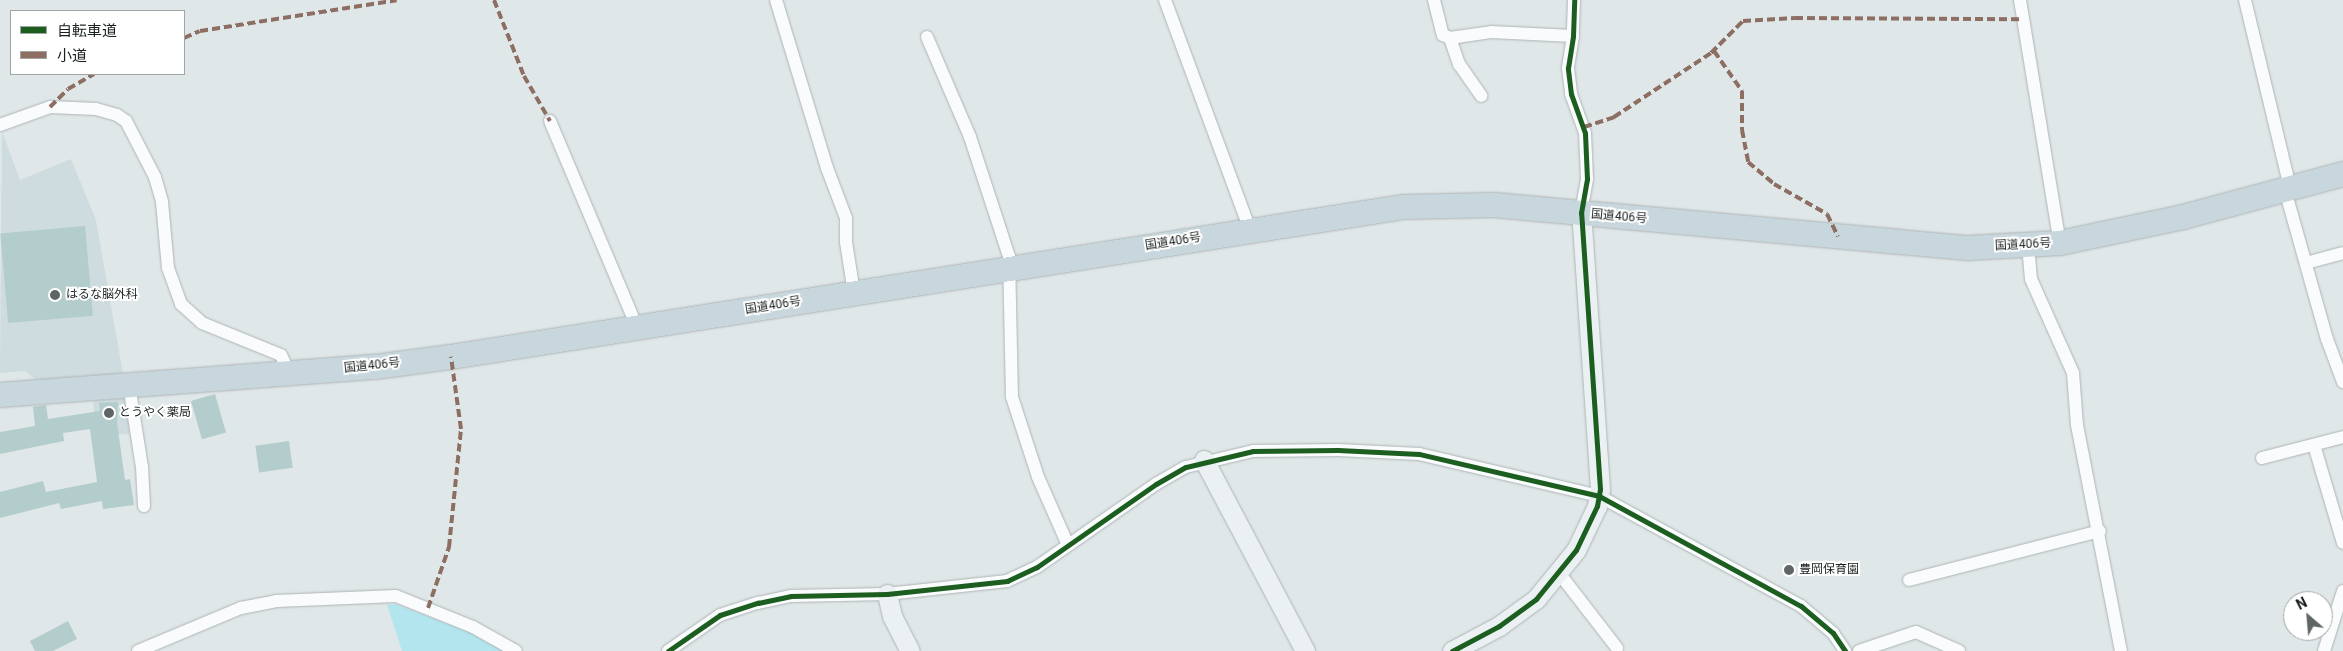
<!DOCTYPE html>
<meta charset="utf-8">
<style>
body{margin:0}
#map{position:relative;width:2343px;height:651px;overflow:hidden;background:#e0e7e8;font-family:Roboto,"Noto Sans JP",sans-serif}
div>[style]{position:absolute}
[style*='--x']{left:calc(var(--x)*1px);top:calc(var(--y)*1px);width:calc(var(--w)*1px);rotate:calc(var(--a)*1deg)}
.built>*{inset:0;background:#cedcdf;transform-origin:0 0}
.green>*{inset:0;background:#b3e5ef}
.building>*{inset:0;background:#b3cccc;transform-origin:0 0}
.roads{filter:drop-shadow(0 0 1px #aeb4b5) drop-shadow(0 0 1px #aeb4b5)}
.street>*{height:12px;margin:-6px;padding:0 6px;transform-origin:6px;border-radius:6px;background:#fafbfc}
.secondary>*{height:19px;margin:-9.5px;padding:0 9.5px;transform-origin:9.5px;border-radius:9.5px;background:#ebf0f2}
.highway>*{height:24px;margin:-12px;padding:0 12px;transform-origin:12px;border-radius:12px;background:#c7d7dd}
.quiet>*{height:4px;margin-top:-2px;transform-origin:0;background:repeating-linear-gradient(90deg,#8d6e63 0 8px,transparent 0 12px)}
.cycleway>*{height:5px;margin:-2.5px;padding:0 2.5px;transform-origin:2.5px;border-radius:2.5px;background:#1b5e20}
.dots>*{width:14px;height:14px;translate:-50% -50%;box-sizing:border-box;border:2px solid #fff;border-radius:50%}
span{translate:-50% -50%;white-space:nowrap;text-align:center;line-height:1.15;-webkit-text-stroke:4px #fff;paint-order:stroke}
.street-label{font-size:12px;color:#1a1f1f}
.poi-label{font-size:12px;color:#1a1f1f}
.left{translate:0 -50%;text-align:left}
.legend{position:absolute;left:10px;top:10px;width:175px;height:65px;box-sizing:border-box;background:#fff;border:1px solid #a3a5a5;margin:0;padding:6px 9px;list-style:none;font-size:15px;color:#1a1f1f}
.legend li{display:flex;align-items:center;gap:10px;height:25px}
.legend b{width:25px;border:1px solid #a3a5a5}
.north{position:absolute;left:2283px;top:591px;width:50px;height:50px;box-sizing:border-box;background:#fff;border:1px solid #a3a5a5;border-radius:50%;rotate:333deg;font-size:14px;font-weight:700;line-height:20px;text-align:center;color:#1a1f1f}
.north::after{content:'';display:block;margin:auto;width:18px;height:22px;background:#5f6565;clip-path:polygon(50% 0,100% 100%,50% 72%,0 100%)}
</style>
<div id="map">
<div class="built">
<div style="clip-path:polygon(2px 131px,20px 180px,71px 159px,96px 220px,123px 374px,36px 380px,25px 371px,0 373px)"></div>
<div style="left:126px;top:398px;width:36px;height:33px;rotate:85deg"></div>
</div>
<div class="green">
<div style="clip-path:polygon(395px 604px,469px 632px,505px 651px,402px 651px,387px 605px)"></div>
</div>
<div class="building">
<div style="left:85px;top:226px;width:90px;height:85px;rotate:85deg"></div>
<div style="left:215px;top:394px;width:40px;height:25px;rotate:74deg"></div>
<div style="clip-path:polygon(118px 402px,117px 423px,125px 480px,130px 479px,134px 505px,103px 509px,102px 501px,61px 509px,59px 503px,0 518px,0 492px,43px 481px,46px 492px,97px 482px,90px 429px,63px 433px,64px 441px,0 454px,0 432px,35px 426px,33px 407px,46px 405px,48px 419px,100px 411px,99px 403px)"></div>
<div style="left:289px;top:441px;width:27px;height:34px;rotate:82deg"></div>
<div style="clip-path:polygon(68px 621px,77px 639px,53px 651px,35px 651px,30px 641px)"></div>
</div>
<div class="roads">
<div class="street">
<div style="--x:776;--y:0;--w:176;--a:73.1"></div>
<div style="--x:827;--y:168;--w:53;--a:69.2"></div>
<div style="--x:846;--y:218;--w:24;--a:90"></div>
<div style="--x:846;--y:242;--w:52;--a:81.1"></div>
<div style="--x:1165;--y:0;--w:245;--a:69.7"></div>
<div style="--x:1434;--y:0;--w:36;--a:76"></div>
<div style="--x:1443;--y:35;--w:8;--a:23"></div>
<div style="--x:1450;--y:38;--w:41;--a:-8.3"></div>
<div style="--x:1491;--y:32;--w:82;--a:2.8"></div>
<div style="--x:1574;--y:0;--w:36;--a:92"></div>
<div style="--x:1573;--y:36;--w:32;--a:99"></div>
<div style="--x:1568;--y:68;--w:26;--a:83"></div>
<div style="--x:1571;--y:94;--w:41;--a:70.3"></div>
<div style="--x:1585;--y:133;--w:46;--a:87.5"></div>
<div style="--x:1587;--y:179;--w:35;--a:100"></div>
<div style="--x:2020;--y:0;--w:246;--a:80.7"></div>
<div style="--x:2245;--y:0;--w:193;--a:76.5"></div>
<div style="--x:927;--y:37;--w:109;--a:66.7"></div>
<div style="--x:970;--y:137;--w:125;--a:71.9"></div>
<div style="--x:1009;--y:256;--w:141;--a:88.8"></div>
<div style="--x:1012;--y:397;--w:84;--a:72"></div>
<div style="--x:1038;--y:477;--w:74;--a:66.2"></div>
<div style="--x:1450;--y:38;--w:28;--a:71"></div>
<div style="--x:1459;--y:64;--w:39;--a:55"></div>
<div style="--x:550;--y:121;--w:226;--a:67.1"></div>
<div style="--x:0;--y:125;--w:53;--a:-19.8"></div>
<div style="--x:50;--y:107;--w:46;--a:2.5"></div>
<div style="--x:96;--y:109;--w:22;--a:16"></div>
<div style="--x:117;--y:115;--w:11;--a:34"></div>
<div style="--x:126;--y:121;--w:63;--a:62.6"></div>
<div style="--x:155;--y:177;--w:26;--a:74"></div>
<div style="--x:162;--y:202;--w:66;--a:84.8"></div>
<div style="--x:168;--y:268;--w:38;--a:70"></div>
<div style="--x:181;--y:304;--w:28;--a:42"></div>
<div style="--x:202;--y:323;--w:85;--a:22.1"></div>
<div style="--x:281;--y:355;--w:20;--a:66"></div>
<div style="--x:2285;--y:190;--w:155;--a:74.3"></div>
<div style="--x:2327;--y:339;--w:46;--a:69.6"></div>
<div style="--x:2028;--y:245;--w:34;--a:85"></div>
<div style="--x:2031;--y:279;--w:103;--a:65.9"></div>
<div style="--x:2073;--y:373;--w:52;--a:85.6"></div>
<div style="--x:2077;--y:425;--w:230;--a:79"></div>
<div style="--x:2306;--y:263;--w:38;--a:-15"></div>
<div style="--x:129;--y:385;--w:83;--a:81"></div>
<div style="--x:142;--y:467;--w:39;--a:87"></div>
<div style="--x:2314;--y:445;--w:102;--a:73.5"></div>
<div style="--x:2262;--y:458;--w:84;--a:-14.5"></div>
<div style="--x:1559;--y:573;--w:95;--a:52.3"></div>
<div style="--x:1909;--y:580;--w:197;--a:-14.4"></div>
<div style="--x:138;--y:651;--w:112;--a:-22.7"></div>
<div style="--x:241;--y:608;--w:36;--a:-11"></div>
<div style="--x:276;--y:601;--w:120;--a:-2.4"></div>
<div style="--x:396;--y:596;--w:83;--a:21.9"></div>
<div style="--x:473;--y:627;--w:49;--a:29.2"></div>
<div style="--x:668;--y:651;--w:63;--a:-34.7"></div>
<div style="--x:720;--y:615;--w:40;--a:-18"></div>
<div style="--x:758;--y:603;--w:34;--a:-12"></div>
<div style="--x:791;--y:596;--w:96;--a:-1.2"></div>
<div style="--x:887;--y:594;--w:121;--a:-6.2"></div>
<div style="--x:1007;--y:581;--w:33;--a:-25"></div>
<div style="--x:1037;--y:567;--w:145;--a:-34.9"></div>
<div style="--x:1156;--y:484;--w:34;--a:-30"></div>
<div style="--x:1186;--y:467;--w:69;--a:-13.4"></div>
<div style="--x:1253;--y:451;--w:85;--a:-0.7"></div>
<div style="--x:1338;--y:450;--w:81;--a:2.8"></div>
<div style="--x:1419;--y:454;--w:185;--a:13.1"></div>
<div style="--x:1599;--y:496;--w:230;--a:28.6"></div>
<div style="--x:1801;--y:606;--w:42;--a:40.2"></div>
<div style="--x:1833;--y:633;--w:22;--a:56"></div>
<div style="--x:1859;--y:651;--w:60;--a:-18.4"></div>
<div style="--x:1916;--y:632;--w:47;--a:23.8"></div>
<div style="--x:2324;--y:651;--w:63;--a:-72.4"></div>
</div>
<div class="secondary">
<div style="--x:1204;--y:460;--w:216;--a:62.1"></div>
<div style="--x:887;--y:594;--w:23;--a:77"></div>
<div style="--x:892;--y:616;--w:39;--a:63"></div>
<div style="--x:1452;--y:651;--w:53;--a:-28"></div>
<div style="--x:1499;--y:626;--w:46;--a:-36.1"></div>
<div style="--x:1536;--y:599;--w:63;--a:-50.8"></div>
<div style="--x:1576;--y:550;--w:49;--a:-64.5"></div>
<div style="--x:1597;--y:506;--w:17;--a:-80"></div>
<div style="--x:1600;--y:489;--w:277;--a:-93.9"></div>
</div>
<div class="highway">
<div style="--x:0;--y:395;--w:376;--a:-4.3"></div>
<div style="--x:375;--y:367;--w:77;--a:-7.5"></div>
<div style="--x:451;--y:357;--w:964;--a:-8.95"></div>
<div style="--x:1403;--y:207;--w:91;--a:-1.3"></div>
<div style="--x:1494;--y:205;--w:476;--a:5.2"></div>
<div style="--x:1968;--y:248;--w:92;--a:-3.1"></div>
<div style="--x:2060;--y:243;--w:126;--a:-11.9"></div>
<div style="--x:2183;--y:217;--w:166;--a:-15"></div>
</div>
</div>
<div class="quiet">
<div style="--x:494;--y:0;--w:82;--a:68.5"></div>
<div style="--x:524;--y:76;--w:52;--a:60"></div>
<div style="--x:184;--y:38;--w:17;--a:-24"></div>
<div style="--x:200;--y:31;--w:199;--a:-8.9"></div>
<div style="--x:1714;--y:51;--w:49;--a:55"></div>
<div style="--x:1742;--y:91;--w:39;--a:90"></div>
<div style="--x:1742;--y:130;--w:33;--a:79"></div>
<div style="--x:1748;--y:162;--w:34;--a:40"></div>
<div style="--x:1774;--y:184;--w:61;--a:29.5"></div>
<div style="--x:1827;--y:214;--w:25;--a:64"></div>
<div style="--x:50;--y:107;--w:25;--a:-45"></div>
<div style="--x:68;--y:89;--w:30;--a:-30"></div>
<div style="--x:1584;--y:127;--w:32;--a:-18"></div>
<div style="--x:1614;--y:117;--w:116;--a:-33.4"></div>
<div style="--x:1711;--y:53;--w:45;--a:-45"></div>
<div style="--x:1743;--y:21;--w:52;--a:-3.3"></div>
<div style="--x:1795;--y:18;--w:228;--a:0.3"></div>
<div style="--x:428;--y:608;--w:65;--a:-71"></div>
<div style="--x:449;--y:547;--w:119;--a:-84.2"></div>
<div style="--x:461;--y:429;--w:73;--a:-97.9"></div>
</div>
<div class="cycleway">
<div style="--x:668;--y:651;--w:63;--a:-34.7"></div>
<div style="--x:720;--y:615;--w:40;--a:-18"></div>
<div style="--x:758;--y:603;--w:34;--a:-12"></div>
<div style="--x:791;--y:596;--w:96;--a:-1.2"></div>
<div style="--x:887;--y:594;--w:121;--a:-6.2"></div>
<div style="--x:1007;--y:581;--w:33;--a:-25"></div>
<div style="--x:1037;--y:567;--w:145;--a:-34.9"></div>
<div style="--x:1156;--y:484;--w:34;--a:-30"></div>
<div style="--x:1186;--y:467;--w:69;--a:-13.4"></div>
<div style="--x:1253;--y:451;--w:85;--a:-0.7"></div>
<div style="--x:1338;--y:450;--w:81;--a:2.8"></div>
<div style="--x:1419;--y:454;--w:185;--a:13.1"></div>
<div style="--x:1599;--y:496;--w:230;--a:28.6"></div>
<div style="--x:1801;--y:606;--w:42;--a:40.2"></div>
<div style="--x:1833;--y:633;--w:22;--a:56"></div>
<div style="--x:1452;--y:651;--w:53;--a:-28"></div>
<div style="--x:1499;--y:626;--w:46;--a:-36.1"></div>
<div style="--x:1536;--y:599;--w:63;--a:-50.8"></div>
<div style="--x:1576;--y:550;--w:49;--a:-64.5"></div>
<div style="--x:1597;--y:506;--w:17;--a:-80"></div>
<div style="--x:1600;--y:489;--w:277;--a:-93.9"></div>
<div style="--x:1581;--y:213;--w:35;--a:-80"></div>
<div style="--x:1587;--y:179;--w:46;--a:-92.5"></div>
<div style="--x:1585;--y:133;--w:41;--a:-109.7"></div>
<div style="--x:1571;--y:94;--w:26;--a:-97"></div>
<div style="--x:1568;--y:68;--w:32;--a:-81"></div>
<div style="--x:1573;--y:36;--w:36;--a:-88"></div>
</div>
<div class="dots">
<div style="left:55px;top:295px;background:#5f6565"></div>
<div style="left:109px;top:413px;background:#5f6565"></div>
<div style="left:1789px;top:570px;background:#5f6565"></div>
</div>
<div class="street-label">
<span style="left:1619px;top:217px;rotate:5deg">国道406号</span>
<span style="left:1173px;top:242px;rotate:-9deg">国道406号</span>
<span style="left:2023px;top:245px;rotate:-3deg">国道406号</span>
<span style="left:773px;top:306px;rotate:-9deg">国道406号</span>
<span style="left:372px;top:366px;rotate:-6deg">国道406号</span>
</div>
<div class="poi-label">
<span class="left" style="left:66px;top:295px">はるな脳外科</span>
<span class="left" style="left:119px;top:413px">とうやく薬局</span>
<span class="left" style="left:1799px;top:570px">豊岡保育園</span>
</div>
<ul class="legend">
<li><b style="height:6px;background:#1b5e20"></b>自転車道</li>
<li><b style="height:6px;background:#8d6e63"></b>小道</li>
</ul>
<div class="north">N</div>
</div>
